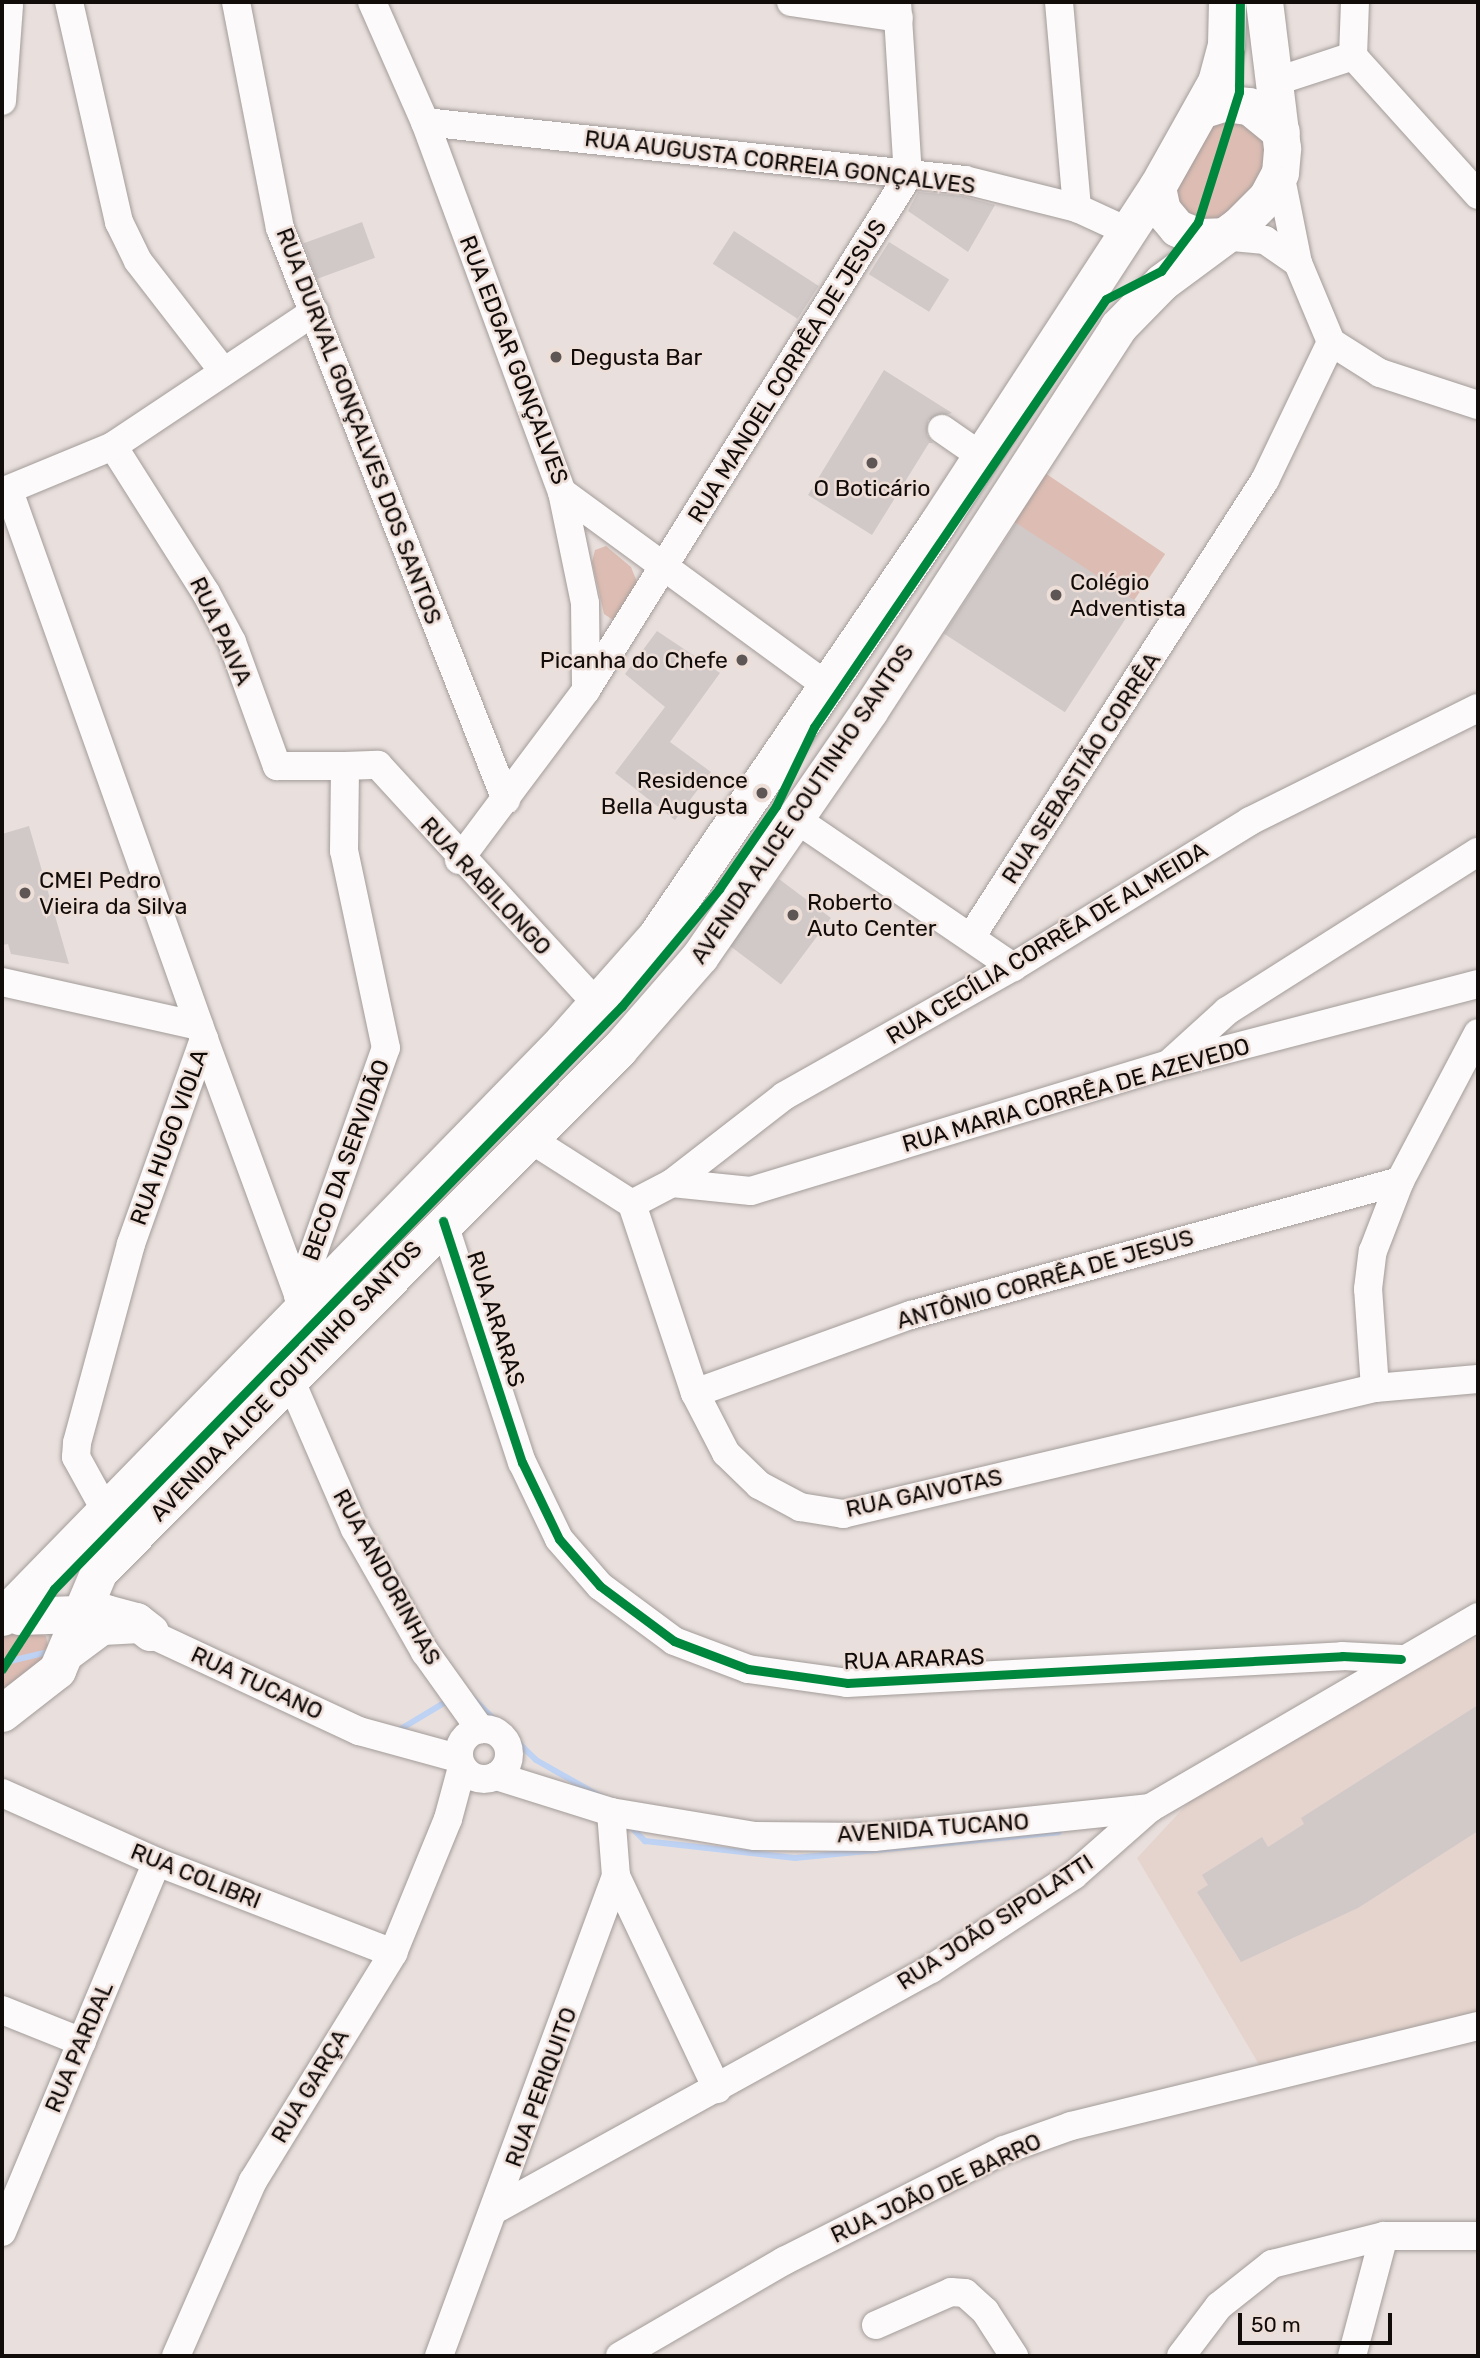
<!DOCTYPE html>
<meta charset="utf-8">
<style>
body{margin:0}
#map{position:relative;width:1480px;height:2358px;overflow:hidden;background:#e9e0dd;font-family:Rubik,sans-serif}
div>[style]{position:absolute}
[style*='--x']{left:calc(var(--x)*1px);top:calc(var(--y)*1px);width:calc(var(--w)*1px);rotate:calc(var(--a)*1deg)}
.built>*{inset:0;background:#e5d4cd}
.green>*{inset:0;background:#ddbdb3;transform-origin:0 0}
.stream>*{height:6px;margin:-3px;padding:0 3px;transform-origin:3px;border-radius:3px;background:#bed2f4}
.building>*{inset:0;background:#d0c9c8;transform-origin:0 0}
.roads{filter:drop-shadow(0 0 2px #a39c9a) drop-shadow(0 0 2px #a39c9a)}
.minor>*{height:28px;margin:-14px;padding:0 14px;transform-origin:14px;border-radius:14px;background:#fcfafa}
.minor>.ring{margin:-14px;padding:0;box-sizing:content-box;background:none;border:28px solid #fcfafa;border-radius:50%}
.major>*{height:37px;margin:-18.5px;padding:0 18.5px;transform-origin:18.5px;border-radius:18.5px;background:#fcfafa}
.cycleway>*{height:9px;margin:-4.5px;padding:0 4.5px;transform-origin:4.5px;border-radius:4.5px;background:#00873e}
.dots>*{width:19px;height:19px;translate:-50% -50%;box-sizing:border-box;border:4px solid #eeded8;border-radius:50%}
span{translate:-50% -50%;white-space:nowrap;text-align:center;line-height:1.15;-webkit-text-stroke:5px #eeded8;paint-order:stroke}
.street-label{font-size:23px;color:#110c0a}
.poi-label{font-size:23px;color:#110c0a}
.left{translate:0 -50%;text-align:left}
.right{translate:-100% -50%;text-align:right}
.frame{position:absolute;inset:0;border:4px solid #110c0a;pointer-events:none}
.scale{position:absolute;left:1238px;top:2313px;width:154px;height:32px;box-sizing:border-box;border:4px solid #110c0a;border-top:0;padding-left:9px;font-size:21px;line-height:24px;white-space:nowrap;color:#110c0a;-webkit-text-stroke:5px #eeded8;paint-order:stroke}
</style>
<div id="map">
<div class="built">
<div style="clip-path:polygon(1478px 1637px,1478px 2016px,1261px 2068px,1137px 1858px,1189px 1802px,1415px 1668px)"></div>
</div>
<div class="green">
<div style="clip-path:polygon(1232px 116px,1266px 141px,1268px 175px,1225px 219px,1182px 220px,1173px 184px,1190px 148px,1219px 118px)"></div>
<div style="left:1045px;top:473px;width:145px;height:58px;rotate:34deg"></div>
<div style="clip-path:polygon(606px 546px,631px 567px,637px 582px,613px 620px,604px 614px,592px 562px,595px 550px)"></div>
<div style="clip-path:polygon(10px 1627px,46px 1636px,50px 1656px,2px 1702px,2px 1635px)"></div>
</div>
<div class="stream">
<div style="--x:2;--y:1663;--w:51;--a:-13.5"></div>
<div style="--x:464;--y:1690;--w:100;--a:44.2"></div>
<div style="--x:536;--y:1760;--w:79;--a:29.5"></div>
<div style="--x:399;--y:1730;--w:58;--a:-31"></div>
<div style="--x:629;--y:1825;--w:23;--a:45"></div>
<div style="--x:645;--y:1841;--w:151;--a:6.5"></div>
<div style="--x:795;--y:1858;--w:265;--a:-5.6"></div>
</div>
<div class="building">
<div style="clip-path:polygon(918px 192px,962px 196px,995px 205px,968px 252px,908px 211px)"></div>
<div style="left:362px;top:222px;width:38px;height:62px;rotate:70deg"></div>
<div style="left:734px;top:231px;width:101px;height:39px;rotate:33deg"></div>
<div style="left:889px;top:242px;width:71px;height:38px;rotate:32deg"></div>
<div style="clip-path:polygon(884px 370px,952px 413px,928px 420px,927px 435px,933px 443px,929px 443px,872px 535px,808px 495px)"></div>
<div style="left:1016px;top:523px;width:144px;height:132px;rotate:33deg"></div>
<div style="clip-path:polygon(657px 631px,720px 673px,670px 742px,711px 772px,675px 820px,615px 773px,665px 707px,625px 674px)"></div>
<div style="clip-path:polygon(29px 826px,69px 964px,11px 954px,8px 944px,2px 945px,2px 834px)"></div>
<div style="left:779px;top:879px;width:65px;height:83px;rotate:37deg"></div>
<div style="clip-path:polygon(1478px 1705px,1478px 1831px,1358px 1908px,1241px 1962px,1197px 1892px,1208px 1885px,1202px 1875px,1262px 1837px,1268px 1847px,1304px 1824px,1301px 1818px)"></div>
</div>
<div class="roads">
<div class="minor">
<div style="--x:69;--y:2;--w:226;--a:77.2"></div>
<div style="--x:119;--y:222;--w:43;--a:64"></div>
<div style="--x:138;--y:261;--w:139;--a:52.3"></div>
<div style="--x:236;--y:2;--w:230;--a:79"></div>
<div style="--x:280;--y:228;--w:615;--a:68.44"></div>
<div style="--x:372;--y:2;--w:131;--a:66.2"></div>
<div style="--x:425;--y:122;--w:395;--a:69.7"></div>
<div style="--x:562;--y:492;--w:113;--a:78.3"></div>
<div style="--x:585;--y:603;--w:87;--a:89.3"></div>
<div style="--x:791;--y:2;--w:109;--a:8.4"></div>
<div style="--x:1059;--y:2;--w:207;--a:85"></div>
<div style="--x:1355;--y:2;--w:54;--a:92.1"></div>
<div style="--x:1353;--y:56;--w:187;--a:48"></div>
<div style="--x:1274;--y:82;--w:83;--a:-18.2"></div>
<div style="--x:2;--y:101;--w:96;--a:-85.8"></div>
<div style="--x:425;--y:122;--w:543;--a:6.13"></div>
<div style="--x:965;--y:180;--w:115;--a:14"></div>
<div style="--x:1077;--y:208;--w:55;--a:24.7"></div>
<div style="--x:1280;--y:173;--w:92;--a:78.7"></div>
<div style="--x:1298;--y:263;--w:86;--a:67.3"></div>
<div style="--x:1331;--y:342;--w:58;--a:32.3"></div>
<div style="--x:1380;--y:373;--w:103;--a:18.1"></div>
<div style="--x:1222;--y:236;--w:43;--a:5.3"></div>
<div style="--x:1265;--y:240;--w:40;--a:34.9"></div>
<div style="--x:942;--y:429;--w:47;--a:34.7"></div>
<div style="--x:113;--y:446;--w:174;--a:57.7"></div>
<div style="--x:206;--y:593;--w:55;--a:62"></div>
<div style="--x:232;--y:642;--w:132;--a:70.1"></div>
<div style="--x:277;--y:766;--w:68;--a:0"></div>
<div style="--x:9;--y:491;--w:582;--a:70.41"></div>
<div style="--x:204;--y:1039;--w:218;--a:109.6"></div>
<div style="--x:131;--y:1244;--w:206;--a:105.2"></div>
<div style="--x:77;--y:1443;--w:14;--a:94"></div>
<div style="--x:76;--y:1457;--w:58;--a:61.2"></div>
<div style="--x:2;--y:492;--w:120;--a:-22.5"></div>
<div style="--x:113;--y:446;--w:242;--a:-33.7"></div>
<div style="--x:562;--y:492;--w:330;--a:36.2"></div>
<div style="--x:796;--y:819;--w:263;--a:34.3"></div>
<div style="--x:459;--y:860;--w:212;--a:-53.2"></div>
<div style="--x:586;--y:690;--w:607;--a:-57.93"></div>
<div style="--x:908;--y:176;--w:174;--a:-93.6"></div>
<div style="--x:971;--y:937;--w:543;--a:-57.25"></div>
<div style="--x:1265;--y:480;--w:153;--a:-64.4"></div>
<div style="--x:2;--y:982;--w:202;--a:12.6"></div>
<div style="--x:204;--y:1039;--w:280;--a:69.8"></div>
<div style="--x:1172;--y:1061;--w:74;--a:-42.3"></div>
<div style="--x:1227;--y:1011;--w:297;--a:-32.4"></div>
<div style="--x:527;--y:1137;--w:125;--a:32.5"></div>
<div style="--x:632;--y:1204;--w:199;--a:71.6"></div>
<div style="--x:695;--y:1393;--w:68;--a:62.7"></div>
<div style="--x:726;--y:1453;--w:46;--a:44.1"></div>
<div style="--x:759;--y:1485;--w:47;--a:28.2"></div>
<div style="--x:800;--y:1507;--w:44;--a:9.2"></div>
<div style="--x:843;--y:1514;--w:547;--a:-13.32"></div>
<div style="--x:1375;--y:1388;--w:103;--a:-5"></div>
<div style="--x:672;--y:1183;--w:79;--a:5.8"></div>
<div style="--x:751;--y:1191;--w:435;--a:-16.9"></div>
<div style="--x:1167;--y:1065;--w:321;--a:-14.6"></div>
<div style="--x:632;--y:1204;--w:45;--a:-27.7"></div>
<div style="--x:672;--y:1183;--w:142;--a:-37.8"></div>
<div style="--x:784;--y:1096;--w:263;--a:-29.4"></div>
<div style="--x:1013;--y:967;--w:278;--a:-31.6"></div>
<div style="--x:1250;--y:821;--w:254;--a:-26.4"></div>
<div style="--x:443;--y:1221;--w:254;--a:71.9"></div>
<div style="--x:522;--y:1462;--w:85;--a:64.3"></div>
<div style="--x:559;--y:1539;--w:62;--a:48.9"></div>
<div style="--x:600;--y:1586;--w:92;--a:36.6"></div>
<div style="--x:674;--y:1641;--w:79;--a:20.7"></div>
<div style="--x:748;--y:1669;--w:100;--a:8"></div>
<div style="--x:847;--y:1683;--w:496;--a:-3.1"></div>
<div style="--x:1342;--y:1656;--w:59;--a:2.9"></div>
<div style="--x:298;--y:1296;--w:263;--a:-70.5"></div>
<div style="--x:386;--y:1048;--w:201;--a:-102"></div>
<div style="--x:344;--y:851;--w:85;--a:-89.3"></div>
<div style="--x:345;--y:766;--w:33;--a:-2"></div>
<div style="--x:378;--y:765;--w:324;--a:47.5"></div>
<div style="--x:290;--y:1379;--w:163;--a:66.6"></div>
<div style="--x:355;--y:1529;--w:142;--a:60.4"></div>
<div style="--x:425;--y:1652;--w:95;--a:54.5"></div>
<div style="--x:1375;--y:1388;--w:99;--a:-94"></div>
<div style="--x:1368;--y:1289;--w:38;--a:-83"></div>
<div style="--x:1373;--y:1251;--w:75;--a:-68.9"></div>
<div style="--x:1400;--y:1181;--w:167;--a:-62.2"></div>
<div style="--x:695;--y:1393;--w:230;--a:-19.9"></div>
<div style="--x:911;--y:1315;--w:507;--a:-15.32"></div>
<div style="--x:64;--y:1660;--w:49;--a:-36.6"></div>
<div style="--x:103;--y:1631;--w:37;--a:-3"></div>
<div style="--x:140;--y:1629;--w:242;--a:25"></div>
<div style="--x:359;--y:1731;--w:103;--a:15.3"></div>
<div class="ring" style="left:459px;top:1729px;width:22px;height:22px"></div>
<div style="--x:496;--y:1776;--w:121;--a:17.4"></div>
<div style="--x:611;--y:1812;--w:146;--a:9.5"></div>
<div style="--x:755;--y:1836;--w:119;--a:0.5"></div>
<div style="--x:874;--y:1837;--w:278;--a:-6"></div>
<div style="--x:2;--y:1793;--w:170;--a:24"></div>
<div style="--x:157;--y:1862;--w:253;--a:21.1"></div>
<div style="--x:616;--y:1876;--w:236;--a:64.6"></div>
<div style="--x:2;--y:2010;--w:86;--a:21.8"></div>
<div style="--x:498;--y:2208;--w:495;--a:-28.9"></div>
<div style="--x:931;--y:1969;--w:171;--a:-33.3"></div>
<div style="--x:1074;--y:1875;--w:101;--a:-41.4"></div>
<div style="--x:1150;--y:1808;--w:380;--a:-30.2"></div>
<div style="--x:2;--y:2232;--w:401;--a:-67.3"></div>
<div style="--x:876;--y:2325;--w:82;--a:-23.7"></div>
<div style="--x:951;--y:2292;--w:14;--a:4"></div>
<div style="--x:965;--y:2293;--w:27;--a:42"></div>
<div style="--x:985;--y:2311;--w:54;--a:57.2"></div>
<div style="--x:176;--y:2356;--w:191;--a:-66.3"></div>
<div style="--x:253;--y:2181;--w:268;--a:-58.4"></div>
<div style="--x:393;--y:1953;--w:145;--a:-67.7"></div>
<div style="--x:448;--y:1819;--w:54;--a:-74.9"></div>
<div style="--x:439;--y:2356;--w:512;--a:-69.76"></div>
<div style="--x:616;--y:1876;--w:64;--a:-94.5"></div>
<div style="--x:620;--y:2356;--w:190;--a:-30.1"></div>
<div style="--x:784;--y:2261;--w:246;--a:-26.8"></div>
<div style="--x:1004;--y:2150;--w:71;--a:-19.7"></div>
<div style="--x:1071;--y:2126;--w:419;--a:-13.8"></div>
<div style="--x:1181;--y:2356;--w:63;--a:-52.8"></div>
<div style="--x:1219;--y:2306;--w:68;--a:-38.4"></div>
<div style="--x:1272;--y:2264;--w:115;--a:-14"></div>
<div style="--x:1384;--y:2236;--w:94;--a:0"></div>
<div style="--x:1352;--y:2356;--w:124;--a:-75.1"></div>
</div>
<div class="major">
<div style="--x:1204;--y:109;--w:20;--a:-18"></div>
<div style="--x:1223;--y:103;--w:26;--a:7"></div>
<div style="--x:1249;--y:106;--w:41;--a:39.1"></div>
<div style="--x:1157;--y:187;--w:24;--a:78"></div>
<div style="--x:1162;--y:210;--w:23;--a:50"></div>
<div style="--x:1177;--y:228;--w:24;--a:22"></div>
<div style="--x:1199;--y:237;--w:23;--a:-2"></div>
<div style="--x:19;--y:1616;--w:87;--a:-2"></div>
<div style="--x:106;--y:1613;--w:31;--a:15"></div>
<div style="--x:136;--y:1621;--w:18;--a:38"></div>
<div style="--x:2;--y:1617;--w:805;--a:-45.75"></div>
<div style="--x:564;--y:1040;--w:139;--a:-48.5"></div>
<div style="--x:656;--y:936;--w:499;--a:-55.7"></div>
<div style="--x:937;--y:524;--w:402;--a:-56.9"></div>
<div style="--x:1157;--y:187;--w:120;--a:-60.7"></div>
<div style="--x:1216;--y:82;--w:38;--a:-75"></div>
<div style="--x:1226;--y:45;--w:43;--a:-88.7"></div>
<div style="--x:2;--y:1713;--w:70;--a:-38"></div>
<div style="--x:57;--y:1670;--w:108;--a:-67"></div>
<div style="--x:99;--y:1571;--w:737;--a:-45.11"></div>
<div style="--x:619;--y:1049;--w:123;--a:-48.9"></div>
<div style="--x:700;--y:956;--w:298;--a:-55.4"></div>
<div style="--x:869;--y:711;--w:458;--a:-57"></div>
<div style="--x:1118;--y:327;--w:63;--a:-45.6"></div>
<div style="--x:1162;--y:282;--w:94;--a:-36.4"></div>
<div style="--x:1238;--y:226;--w:41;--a:-45"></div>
<div style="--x:1267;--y:197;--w:27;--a:-62"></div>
<div style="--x:1280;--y:173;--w:25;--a:-85"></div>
<div style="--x:1282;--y:148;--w:147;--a:-97"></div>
</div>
</div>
<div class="cycleway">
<div style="--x:443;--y:1221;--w:254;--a:71.9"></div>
<div style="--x:522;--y:1462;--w:85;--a:64.3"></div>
<div style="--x:559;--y:1539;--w:62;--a:48.9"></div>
<div style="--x:600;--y:1586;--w:92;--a:36.6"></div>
<div style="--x:674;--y:1641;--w:79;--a:20.7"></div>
<div style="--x:748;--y:1669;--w:100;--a:8"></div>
<div style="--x:847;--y:1683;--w:496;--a:-3.1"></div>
<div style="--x:1342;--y:1656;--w:59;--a:2.9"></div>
<div style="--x:2;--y:1669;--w:95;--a:-57"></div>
<div style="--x:54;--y:1589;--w:814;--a:-45.75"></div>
<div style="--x:622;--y:1006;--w:152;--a:-50.3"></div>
<div style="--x:719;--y:889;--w:101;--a:-55.5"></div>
<div style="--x:776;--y:806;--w:88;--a:-64.3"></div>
<div style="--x:814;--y:727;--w:518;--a:-55.7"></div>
<div style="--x:1106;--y:299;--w:62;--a:-27"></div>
<div style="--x:1161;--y:271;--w:61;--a:-52.9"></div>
<div style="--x:1198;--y:222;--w:136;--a:-72.5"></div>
<div style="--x:1239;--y:92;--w:90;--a:-89.4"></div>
</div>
<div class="dots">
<div style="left:556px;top:357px;background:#5d5654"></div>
<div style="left:872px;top:463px;background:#5d5654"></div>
<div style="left:1056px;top:595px;background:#5d5654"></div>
<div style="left:742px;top:660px;background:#5d5654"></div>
<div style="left:762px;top:793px;background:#5d5654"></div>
<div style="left:25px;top:893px;background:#5d5654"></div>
<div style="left:793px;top:915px;background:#5d5654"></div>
</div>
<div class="street-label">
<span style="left:780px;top:162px;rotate:7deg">RUA AUGUSTA CORREIA GONÇALVES</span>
<span style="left:514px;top:360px;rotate:69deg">RUA EDGAR GONÇALVES</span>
<span style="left:787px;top:371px;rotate:-58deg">RUA MANOEL CORRÊA DE JESUS</span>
<span style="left:359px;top:426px;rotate:69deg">RUA DURVAL GONÇALVES DOS SANTOS</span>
<span style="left:221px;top:631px;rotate:65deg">RUA PAIVA</span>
<span style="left:1081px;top:768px;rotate:-57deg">RUA SEBASTIÃO CORRÊA</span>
<span style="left:802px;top:804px;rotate:-56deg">AVENIDA ALICE COUTINHO SANTOS</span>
<span style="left:486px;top:886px;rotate:47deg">RUA RABILONGO</span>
<span style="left:1047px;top:943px;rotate:-31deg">RUA CECÍLIA CORRÊA DE ALMEIDA</span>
<span style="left:1076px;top:1095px;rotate:-16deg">RUA MARIA CORRÊA DE AZEVEDO</span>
<span style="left:169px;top:1137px;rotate:-70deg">RUA HUGO VIOLA</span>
<span style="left:346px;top:1160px;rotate:-70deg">BECO DA SERVIDÃO</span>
<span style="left:1045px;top:1279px;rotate:-16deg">ANTÔNIO CORRÊA DE JESUS</span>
<span style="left:496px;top:1319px;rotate:72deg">RUA ARARAS</span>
<span style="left:286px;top:1381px;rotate:-46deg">AVENIDA ALICE COUTINHO SANTOS</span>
<span style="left:924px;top:1493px;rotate:-12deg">RUA GAIVOTAS</span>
<span style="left:387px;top:1577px;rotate:61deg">RUA ANDORINHAS</span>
<span style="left:914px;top:1659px;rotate:-2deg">RUA ARARAS</span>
<span style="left:257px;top:1683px;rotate:25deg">RUA TUCANO</span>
<span style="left:933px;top:1828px;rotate:-4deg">AVENIDA TUCANO</span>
<span style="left:196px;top:1876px;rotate:22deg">RUA COLIBRI</span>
<span style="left:995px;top:1922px;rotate:-33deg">RUA JOÃO SIPOLATTI</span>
<span style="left:79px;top:2047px;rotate:-67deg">RUA PARDAL</span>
<span style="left:310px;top:2086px;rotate:-59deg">RUA GARÇA</span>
<span style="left:541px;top:2087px;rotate:-70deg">RUA PERIQUITO</span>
<span style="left:936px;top:2188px;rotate:-25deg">RUA JOÃO DE BARRO</span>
</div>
<div class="poi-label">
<span class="left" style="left:570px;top:357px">Degusta Bar</span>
<span style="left:872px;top:488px">O Boticário</span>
<span class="left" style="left:1070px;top:595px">Colégio<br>Adventista</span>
<span class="right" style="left:728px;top:660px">Picanha do Chefe</span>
<span class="right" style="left:748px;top:793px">Residence<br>Bella Augusta</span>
<span class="left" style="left:39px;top:893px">CMEI Pedro<br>Vieira da Silva</span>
<span class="left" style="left:807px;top:915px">Roberto<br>Auto Center</span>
</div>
<div class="frame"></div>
<div class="scale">50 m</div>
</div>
